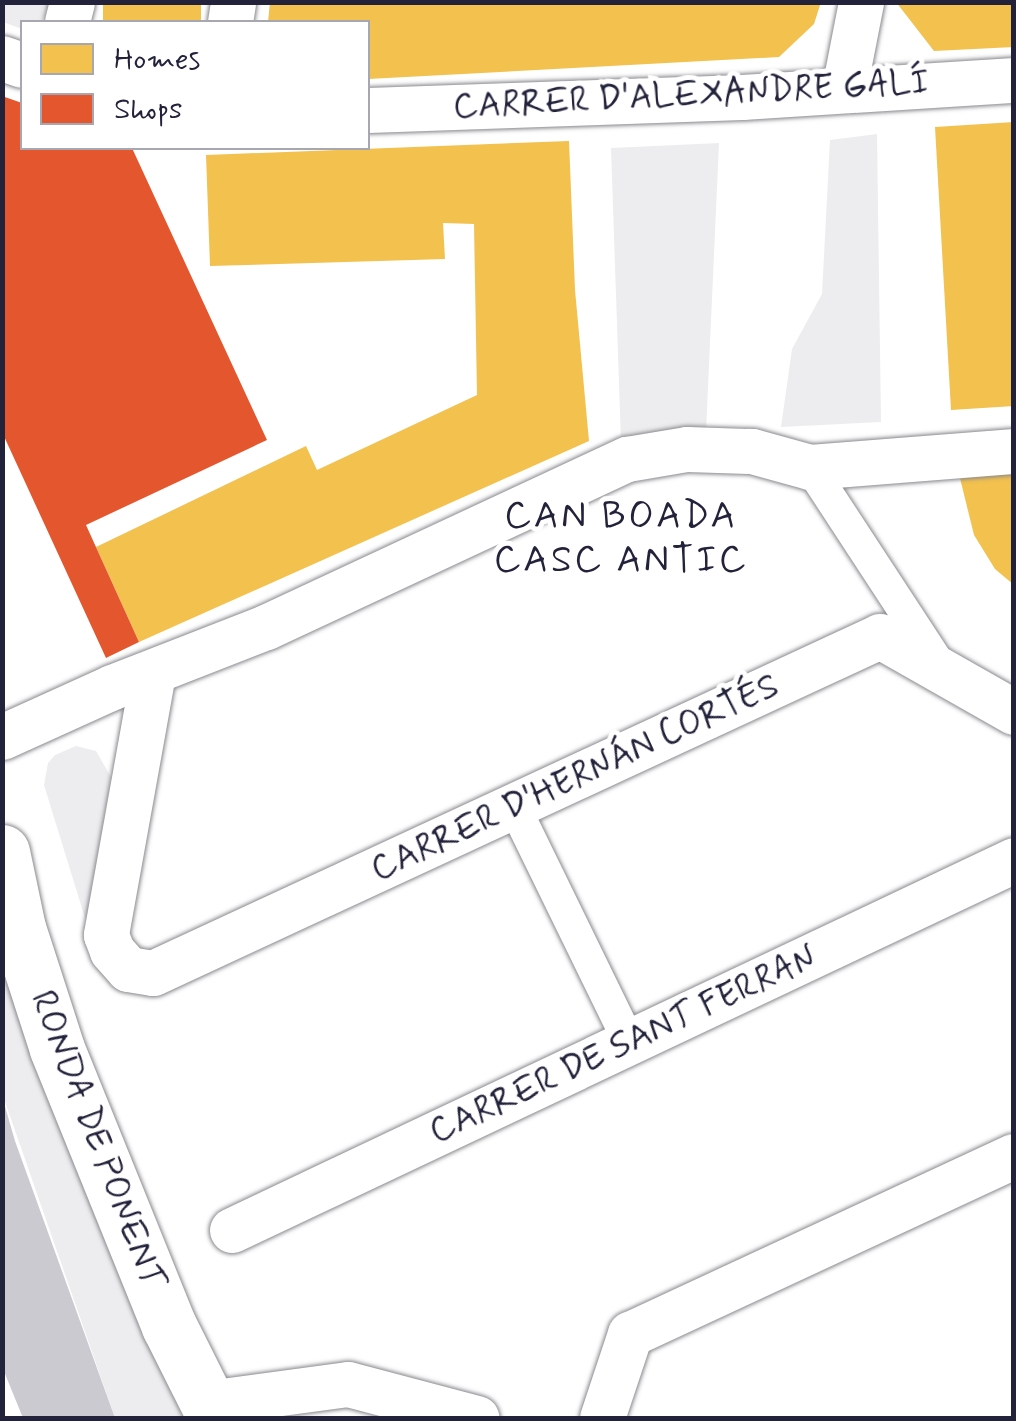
<!DOCTYPE html>
<meta charset="utf-8">
<style>
body{margin:0}
#map{position:relative;width:1016px;height:1421px;overflow:hidden;background:#fff;font-family:Mynerve,sans-serif}
div>[style]{position:absolute}
[style*='--x']{left:calc(var(--x)*1px);top:calc(var(--y)*1px);width:calc(var(--w)*1px);rotate:calc(var(--a)*1deg)}
.green>*{inset:0;background:#ededef}
.water>*{inset:0;background:#cacad0}
.homes>*{inset:0;background:#f2c14e;transform-origin:0 0}
.shops>*{inset:0;background:#e4572e}
.roads{filter:drop-shadow(0 0 2px #8a8a8f) drop-shadow(0 0 2px #8a8a8f)}
.pedestrian>*{height:32px;margin:-16px;padding:0 16px;transform-origin:16px;border-radius:16px;background:#fff}
.minor>*{height:45px;margin:-22.5px;padding:0 22.5px;transform-origin:22.5px;border-radius:22.5px;background:#fff}
.secondary>*{height:55px;margin:-27.5px;padding:0 27.5px;transform-origin:27.5px;border-radius:27.5px;background:#fff}
span{translate:-50% -50%;white-space:nowrap;text-align:center;line-height:1.15;-webkit-text-stroke:10px #fff;paint-order:stroke}
.street-label{font-size:35px;color:#22223b}
.neighbourhood-label{font-size:38px;color:#22223b;letter-spacing:2.5px}
.frame{position:absolute;inset:0;border:5px solid #22223b;pointer-events:none}
.legend{position:absolute;left:20px;top:20px;width:350px;height:130px;box-sizing:border-box;background:#fff;border:2px solid #a7a7b1;margin:0;padding:12px 18px;list-style:none;font-size:30px;color:#22223b}
.legend li{display:flex;align-items:center;gap:20px;height:50px}
.legend b{width:50px;border:2px solid #a7a7b1}
</style>
<div id="map">
<div class="green">
<div style="clip-path:polygon(2px 3px,49px 3px,42px 22px,22px 22px,22px 29px,3px 22px)"></div>
<div style="clip-path:polygon(877px 134px,881px 422px,781px 427px,792px 349px,822px 294px,830px 140px)"></div>
<div style="clip-path:polygon(719px 143px,706px 432px,621px 442px,611px 148px)"></div>
<div style="clip-path:polygon(76px 746px,96px 751px,111px 777px,89px 931px,44px 785px,48px 763px,55px 755px)"></div>
<div style="clip-path:polygon(2px 941px,194px 1418px,115px 1418px,3px 1096px)"></div>
</div>
<div class="water">
<div style="clip-path:polygon(2px 1096px,15px 1141px,115px 1418px,23px 1418px,3px 1369px)"></div>
</div>
<div class="homes">
<div style="left:103px;top:2px;width:98px;height:20px"></div>
<div style="clip-path:polygon(270px 2px,821px 2px,814px 24px,779px 57px,368px 79px,368px 22px,268px 22px)"></div>
<div style="clip-path:polygon(896px 2px,1014px 2px,1014px 47px,934px 51px)"></div>
<div style="clip-path:polygon(1014px 122px,1014px 406px,951px 410px,935px 127px)"></div>
<div style="clip-path:polygon(569px 141px,575px 290px,589px 441px,139px 642px,96px 547px,306px 446px,317px 470px,477px 395px,474px 224px,443px 223px,445px 259px,210px 266px,206px 155px)"></div>
<div style="clip-path:polygon(1014px 463px,1014px 585px,995px 569px,974px 535px,957px 466px)"></div>
</div>
<div class="shops">
<div style="clip-path:polygon(2px 96px,22px 103px,22px 148px,132px 148px,267px 440px,86px 525px,139px 642px,106px 658px,2px 432px)"></div>
</div>
<div class="roads">
<div class="pedestrian">
<div style="--x:810;--y:467;--w:241;--a:56.8"></div>
<div style="--x:514;--y:806;--w:263;--a:64"></div>
</div>
<div class="minor">
<div style="--x:67;--y:22;--w:21;--a:-76"></div>
<div style="--x:230;--y:22;--w:20;--a:-81"></div>
<div style="--x:2;--y:58;--w:21;--a:19"></div>
<div style="--x:844;--y:89;--w:89;--a:-78.9"></div>
<div style="--x:368;--y:110;--w:374;--a:-2"></div>
<div style="--x:742;--y:97;--w:273;--a:-3.6"></div>
<div style="--x:153;--y:673;--w:266;--a:100.2"></div>
<div style="--x:106;--y:935;--w:17;--a:69"></div>
<div style="--x:112;--y:951;--w:24;--a:48"></div>
<div style="--x:128;--y:969;--w:25;--a:9"></div>
<div style="--x:153;--y:973;--w:801;--a:-24.87"></div>
<div style="--x:880;--y:636;--w:154;--a:29.6"></div>
<div style="--x:2;--y:737;--w:121;--a:-24.4"></div>
<div style="--x:112;--y:687;--w:165;--a:-21.3"></div>
<div style="--x:266;--y:627;--w:398;--a:-25"></div>
<div style="--x:627;--y:459;--w:61;--a:-9.5"></div>
<div style="--x:687;--y:449;--w:65;--a:1.8"></div>
<div style="--x:752;--y:451;--w:60;--a:15.4"></div>
<div style="--x:810;--y:467;--w:205;--a:-4.5"></div>
<div style="--x:232;--y:1230;--w:865;--a:-25.32"></div>
<div style="--x:207;--y:1403;--w:142;--a:-7.7"></div>
<div style="--x:348;--y:1384;--w:133;--a:14.8"></div>
<div style="--x:602;--y:1418;--w:89;--a:-71.6"></div>
<div style="--x:630;--y:1334;--w:423;--a:-24.9"></div>
</div>
<div class="secondary">
<div style="--x:2;--y:852;--w:78;--a:78.1"></div>
<div style="--x:18;--y:928;--w:127;--a:72.1"></div>
<div style="--x:57;--y:1049;--w:299;--a:68"></div>
<div style="--x:169;--y:1326;--w:103;--a:63.4"></div>
</div>
</div>
<div class="street-label">
<span style="left:691px;top:95px;rotate:-3deg">CARRER D'ALEXANDRE GALÍ</span>
<span style="left:575px;top:778px;rotate:-25deg">CARRER D'HERNÁN CORTÉS</span>
<span style="left:623px;top:1045px;rotate:-25deg">CARRER DE SANT FERRAN</span>
<span style="left:97px;top:1140px;rotate:69deg">RONDA DE PONENT</span>
</div>
<div class="neighbourhood-label">
<span style="left:621px;top:539px">CAN BOADA<br>CASC ANTIC</span>
</div>
<div class="frame"></div>
<ul class="legend">
<li><b style="height:28px;background:#f2c14e"></b>Homes</li>
<li><b style="height:28px;background:#e4572e"></b>Shops</li>
</ul>
</div>
